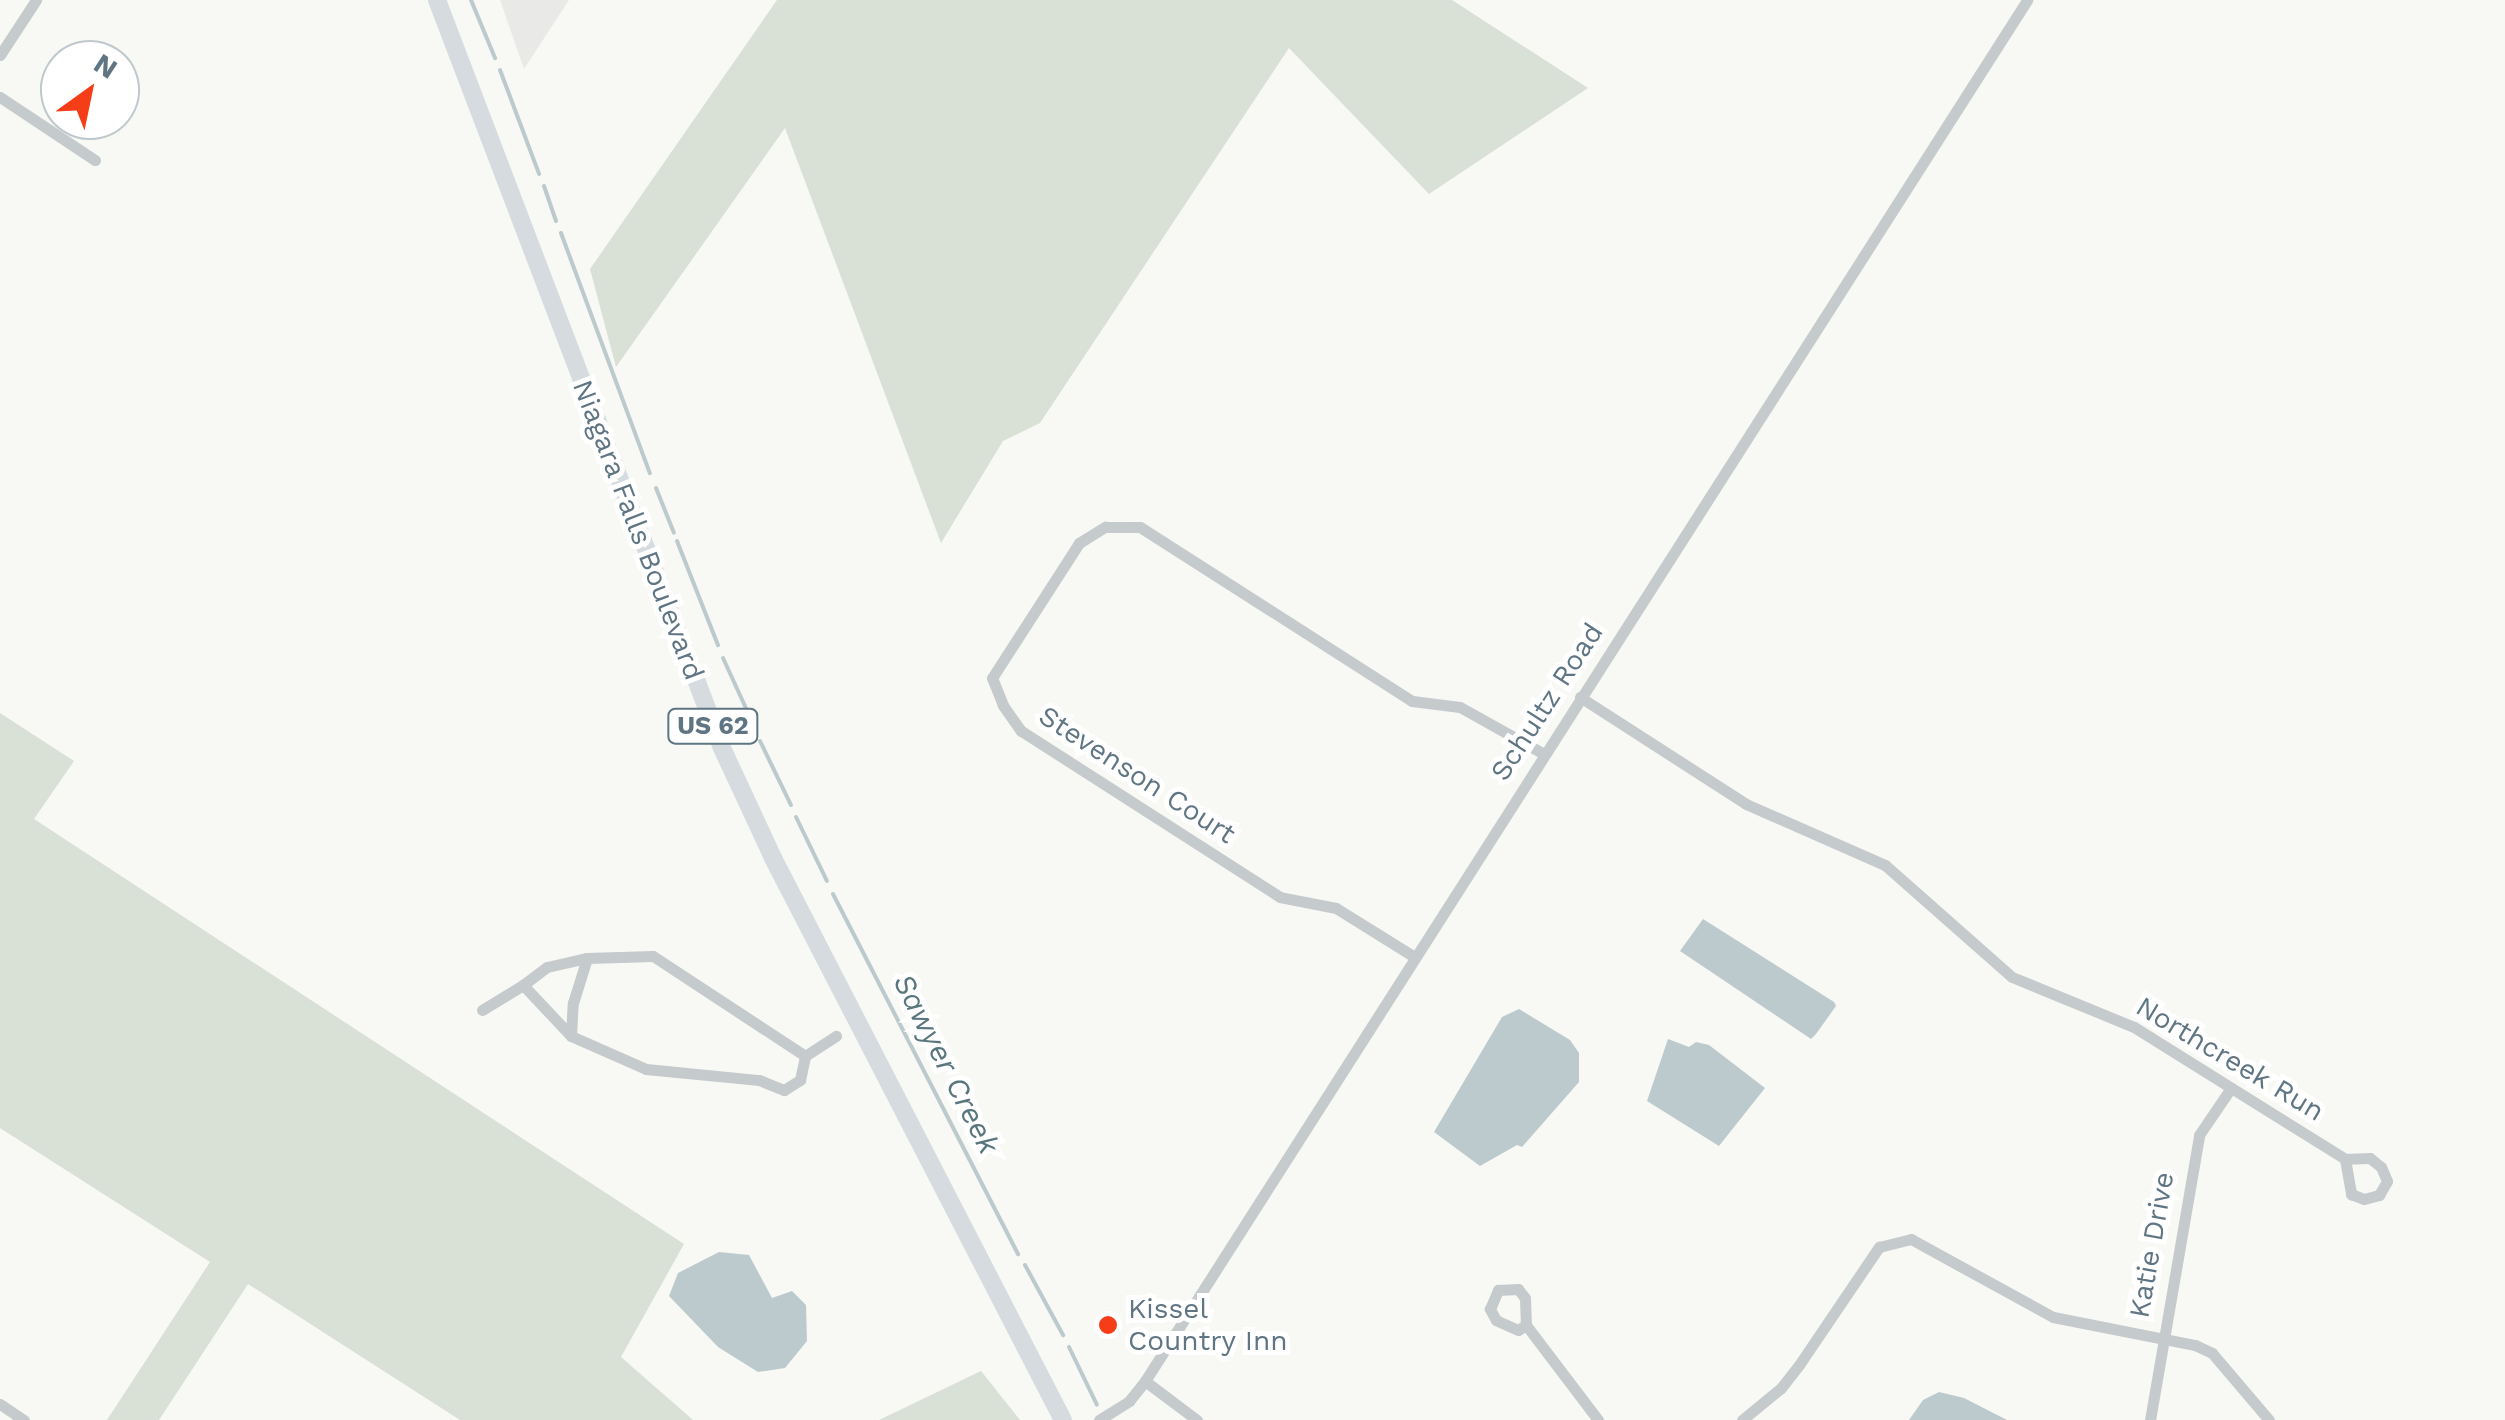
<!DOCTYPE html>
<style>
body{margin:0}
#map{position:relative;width:2505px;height:1420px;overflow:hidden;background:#f8f8f4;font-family:"Work Sans",sans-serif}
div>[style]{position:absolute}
.built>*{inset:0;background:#e9e9e8}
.green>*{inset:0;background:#d9e0d5}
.water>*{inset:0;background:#bccace}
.stream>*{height:4px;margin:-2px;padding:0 2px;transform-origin:2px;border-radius:2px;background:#bccace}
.minor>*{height:11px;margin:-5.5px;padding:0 5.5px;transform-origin:5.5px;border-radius:5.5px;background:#c5cacd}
.primary>*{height:18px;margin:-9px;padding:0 9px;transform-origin:9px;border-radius:9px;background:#d5dbdf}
.dots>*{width:28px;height:28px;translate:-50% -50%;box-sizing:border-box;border:5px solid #fff;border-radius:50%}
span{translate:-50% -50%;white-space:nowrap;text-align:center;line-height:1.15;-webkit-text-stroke:10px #fff;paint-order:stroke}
.shield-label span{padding:2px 8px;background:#fff;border:2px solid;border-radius:8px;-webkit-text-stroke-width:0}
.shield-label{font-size:25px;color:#607583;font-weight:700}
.street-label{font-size:28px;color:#607583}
.poi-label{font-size:28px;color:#607583}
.left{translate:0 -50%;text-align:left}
.water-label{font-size:30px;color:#5a767d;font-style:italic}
.north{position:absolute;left:40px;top:40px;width:100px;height:100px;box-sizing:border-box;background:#fff;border:2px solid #bfc8cd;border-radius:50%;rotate:33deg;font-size:28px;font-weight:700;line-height:40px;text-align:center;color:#607583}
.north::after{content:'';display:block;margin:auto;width:35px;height:45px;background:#f53e17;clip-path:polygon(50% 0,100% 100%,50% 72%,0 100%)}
</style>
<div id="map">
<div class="built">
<i style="clip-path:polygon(500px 0,569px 0,524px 69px)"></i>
</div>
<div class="green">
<i style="clip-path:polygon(777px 0,1452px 0,1588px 88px,1429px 194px,1289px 48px,1040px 423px,1003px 441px,941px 543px,785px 128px,616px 367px,590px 269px)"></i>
<i style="clip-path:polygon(0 713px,74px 761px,34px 819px,684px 1244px,621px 1357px,693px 1420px,460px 1420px,248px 1284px,159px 1420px,107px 1420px,210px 1262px,0 1128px)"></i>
<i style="clip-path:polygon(981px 1371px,1020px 1420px,879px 1420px)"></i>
</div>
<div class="water">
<i style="clip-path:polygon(1703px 919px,1834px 1002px,1836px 1006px,1816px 1034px,1811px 1039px,1680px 951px)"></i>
<i style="clip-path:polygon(1519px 1009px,1570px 1040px,1579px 1053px,1579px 1082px,1522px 1147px,1517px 1145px,1480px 1166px,1434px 1132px,1502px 1017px)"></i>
<i style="clip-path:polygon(1668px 1039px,1689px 1047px,1696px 1042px,1709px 1045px,1765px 1088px,1719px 1146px,1647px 1101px)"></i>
<i style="clip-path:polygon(719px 1252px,749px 1255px,772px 1298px,792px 1291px,806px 1305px,807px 1341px,785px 1368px,758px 1372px,718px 1347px,669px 1296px,678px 1273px)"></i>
<i style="clip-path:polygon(1939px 1392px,1964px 1398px,2007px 1420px,1909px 1420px,1923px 1400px)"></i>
</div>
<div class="stream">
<i style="left:471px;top:0;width:63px;rotate:67.5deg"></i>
<i style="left:500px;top:70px;width:111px;rotate:69.4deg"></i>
<i style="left:544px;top:186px;width:37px;rotate:71deg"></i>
<i style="left:561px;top:233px;width:256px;rotate:69.7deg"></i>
<i style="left:656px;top:488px;width:48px;rotate:68.2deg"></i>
<i style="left:677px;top:541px;width:112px;rotate:68.5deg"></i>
<i style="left:723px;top:658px;width:77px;rotate:65.4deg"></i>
<i style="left:760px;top:741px;width:71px;rotate:64.2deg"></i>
<i style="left:796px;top:817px;width:71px;rotate:64.2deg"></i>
<i style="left:833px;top:894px;width:405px;rotate:62.8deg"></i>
<i style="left:1025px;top:1265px;width:80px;rotate:61.5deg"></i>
<i style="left:1069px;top:1347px;width:64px;rotate:64.2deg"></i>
</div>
<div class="minor">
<i style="left:0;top:55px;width:66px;rotate:-56.8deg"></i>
<i style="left:0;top:97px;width:114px;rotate:33.6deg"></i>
<i style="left:1580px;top:697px;width:197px;rotate:32.8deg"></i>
<i style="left:1746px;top:804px;width:152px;rotate:23.7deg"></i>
<i style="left:1885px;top:865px;width:169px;rotate:41.4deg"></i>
<i style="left:2012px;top:977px;width:132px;rotate:22.3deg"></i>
<i style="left:2134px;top:1027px;width:249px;rotate:32deg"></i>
<i style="left:2345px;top:1159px;width:36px;rotate:80deg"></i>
<i style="left:2351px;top:1194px;width:14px;rotate:21deg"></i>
<i style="left:2364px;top:1199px;width:16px;rotate:-15deg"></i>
<i style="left:2379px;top:1195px;width:16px;rotate:-60deg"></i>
<i style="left:2387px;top:1181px;width:15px;rotate:-113deg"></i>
<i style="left:2381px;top:1167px;width:14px;rotate:-141deg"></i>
<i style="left:2370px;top:1158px;width:25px;rotate:178deg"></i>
<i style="left:1413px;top:956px;width:91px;rotate:-148.1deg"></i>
<i style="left:1336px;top:908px;width:57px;rotate:-168.9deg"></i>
<i style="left:1280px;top:897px;width:308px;rotate:-147.3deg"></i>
<i style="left:1021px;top:731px;width:32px;rotate:-125deg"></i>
<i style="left:1003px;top:705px;width:29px;rotate:-112deg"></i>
<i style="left:992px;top:678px;width:161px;rotate:-57.2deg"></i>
<i style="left:1079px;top:543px;width:31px;rotate:-32deg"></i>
<i style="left:1105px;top:527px;width:35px"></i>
<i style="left:1140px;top:527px;width:323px;rotate:32.6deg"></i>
<i style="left:1412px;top:701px;width:48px;rotate:7.1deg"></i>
<i style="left:1460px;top:707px;width:96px;rotate:29.2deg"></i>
<i style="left:523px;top:985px;width:30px;rotate:-37deg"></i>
<i style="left:547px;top:967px;width:41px;rotate:-12.7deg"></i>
<i style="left:587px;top:958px;width:66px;rotate:-1.7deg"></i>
<i style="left:653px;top:956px;width:182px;rotate:33.3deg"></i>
<i style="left:482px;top:1010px;width:48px;rotate:-31.4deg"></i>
<i style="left:523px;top:985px;width:70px;rotate:46.7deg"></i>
<i style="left:571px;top:1036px;width:82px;rotate:23.7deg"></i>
<i style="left:646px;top:1069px;width:114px;rotate:5.6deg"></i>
<i style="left:759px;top:1080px;width:27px;rotate:22deg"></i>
<i style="left:784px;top:1090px;width:19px;rotate:-32deg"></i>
<i style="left:800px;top:1080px;width:25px;rotate:-78deg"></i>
<i style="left:805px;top:1056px;width:37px;rotate:-33deg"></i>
<i style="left:571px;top:1036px;width:33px;rotate:-87deg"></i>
<i style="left:573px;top:1003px;width:47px;rotate:-72.7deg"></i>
<i style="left:1526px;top:1325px;width:9px;rotate:148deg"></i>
<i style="left:1518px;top:1330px;width:24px;rotate:-156deg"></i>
<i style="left:1496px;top:1320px;width:13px;rotate:-119deg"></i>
<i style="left:1490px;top:1309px;width:21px;rotate:-67deg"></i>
<i style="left:1498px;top:1290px;width:20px;rotate:-3deg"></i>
<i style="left:1518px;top:1289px;width:11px;rotate:52deg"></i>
<i style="left:1525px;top:1298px;width:27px;rotate:88deg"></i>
<i style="left:1526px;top:1325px;width:119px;rotate:52.8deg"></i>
<i style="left:1145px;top:1381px;width:65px;rotate:36.9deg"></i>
<i style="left:0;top:1404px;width:29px;rotate:34deg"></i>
<i style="left:1099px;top:1420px;width:36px;rotate:-32deg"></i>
<i style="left:1129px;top:1401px;width:26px;rotate:-51deg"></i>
<i style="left:1145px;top:1381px;width:1639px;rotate:-57.43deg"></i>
<i style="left:1742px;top:1420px;width:50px;rotate:-39.4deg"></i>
<i style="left:1781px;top:1388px;width:29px;rotate:-52deg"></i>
<i style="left:1799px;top:1365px;width:143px;rotate:-55.9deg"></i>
<i style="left:1879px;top:1247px;width:33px;rotate:-14deg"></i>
<i style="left:1911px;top:1239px;width:162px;rotate:28.8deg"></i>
<i style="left:2053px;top:1317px;width:145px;rotate:11.2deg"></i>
<i style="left:2195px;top:1345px;width:19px;rotate:25deg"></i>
<i style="left:2212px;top:1353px;width:88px;rotate:49.6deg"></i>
<i style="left:2150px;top:1420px;width:289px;rotate:-80.2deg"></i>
<i style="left:2199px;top:1135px;width:57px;rotate:-55.8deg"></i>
</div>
<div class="primary">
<i style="left:437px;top:0;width:800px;rotate:69.14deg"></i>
<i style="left:722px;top:748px;width:121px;rotate:65.1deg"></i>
<i style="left:773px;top:858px;width:632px;rotate:62.71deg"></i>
</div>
<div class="dots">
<i style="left:1108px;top:1325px;background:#f53e17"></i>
</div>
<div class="shield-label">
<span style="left:713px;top:726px">US 62</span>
</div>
<div class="street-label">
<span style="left:638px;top:530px;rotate:69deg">Niagara Falls Boulevard</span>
<span style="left:1547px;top:702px;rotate:-57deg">Schultz Road</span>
<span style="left:1137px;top:775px;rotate:33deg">Stevenson Court</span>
<span style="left:2230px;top:1059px;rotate:31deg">Northcreek Run</span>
<span style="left:2152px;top:1245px;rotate:-80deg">Katie Drive</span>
</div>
<div class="poi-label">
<span class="left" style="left:1128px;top:1325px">Kissel<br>Country Inn</span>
</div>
<div class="water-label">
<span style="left:946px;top:1064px;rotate:63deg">Sawyer Creek</span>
</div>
<div class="north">N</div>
</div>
